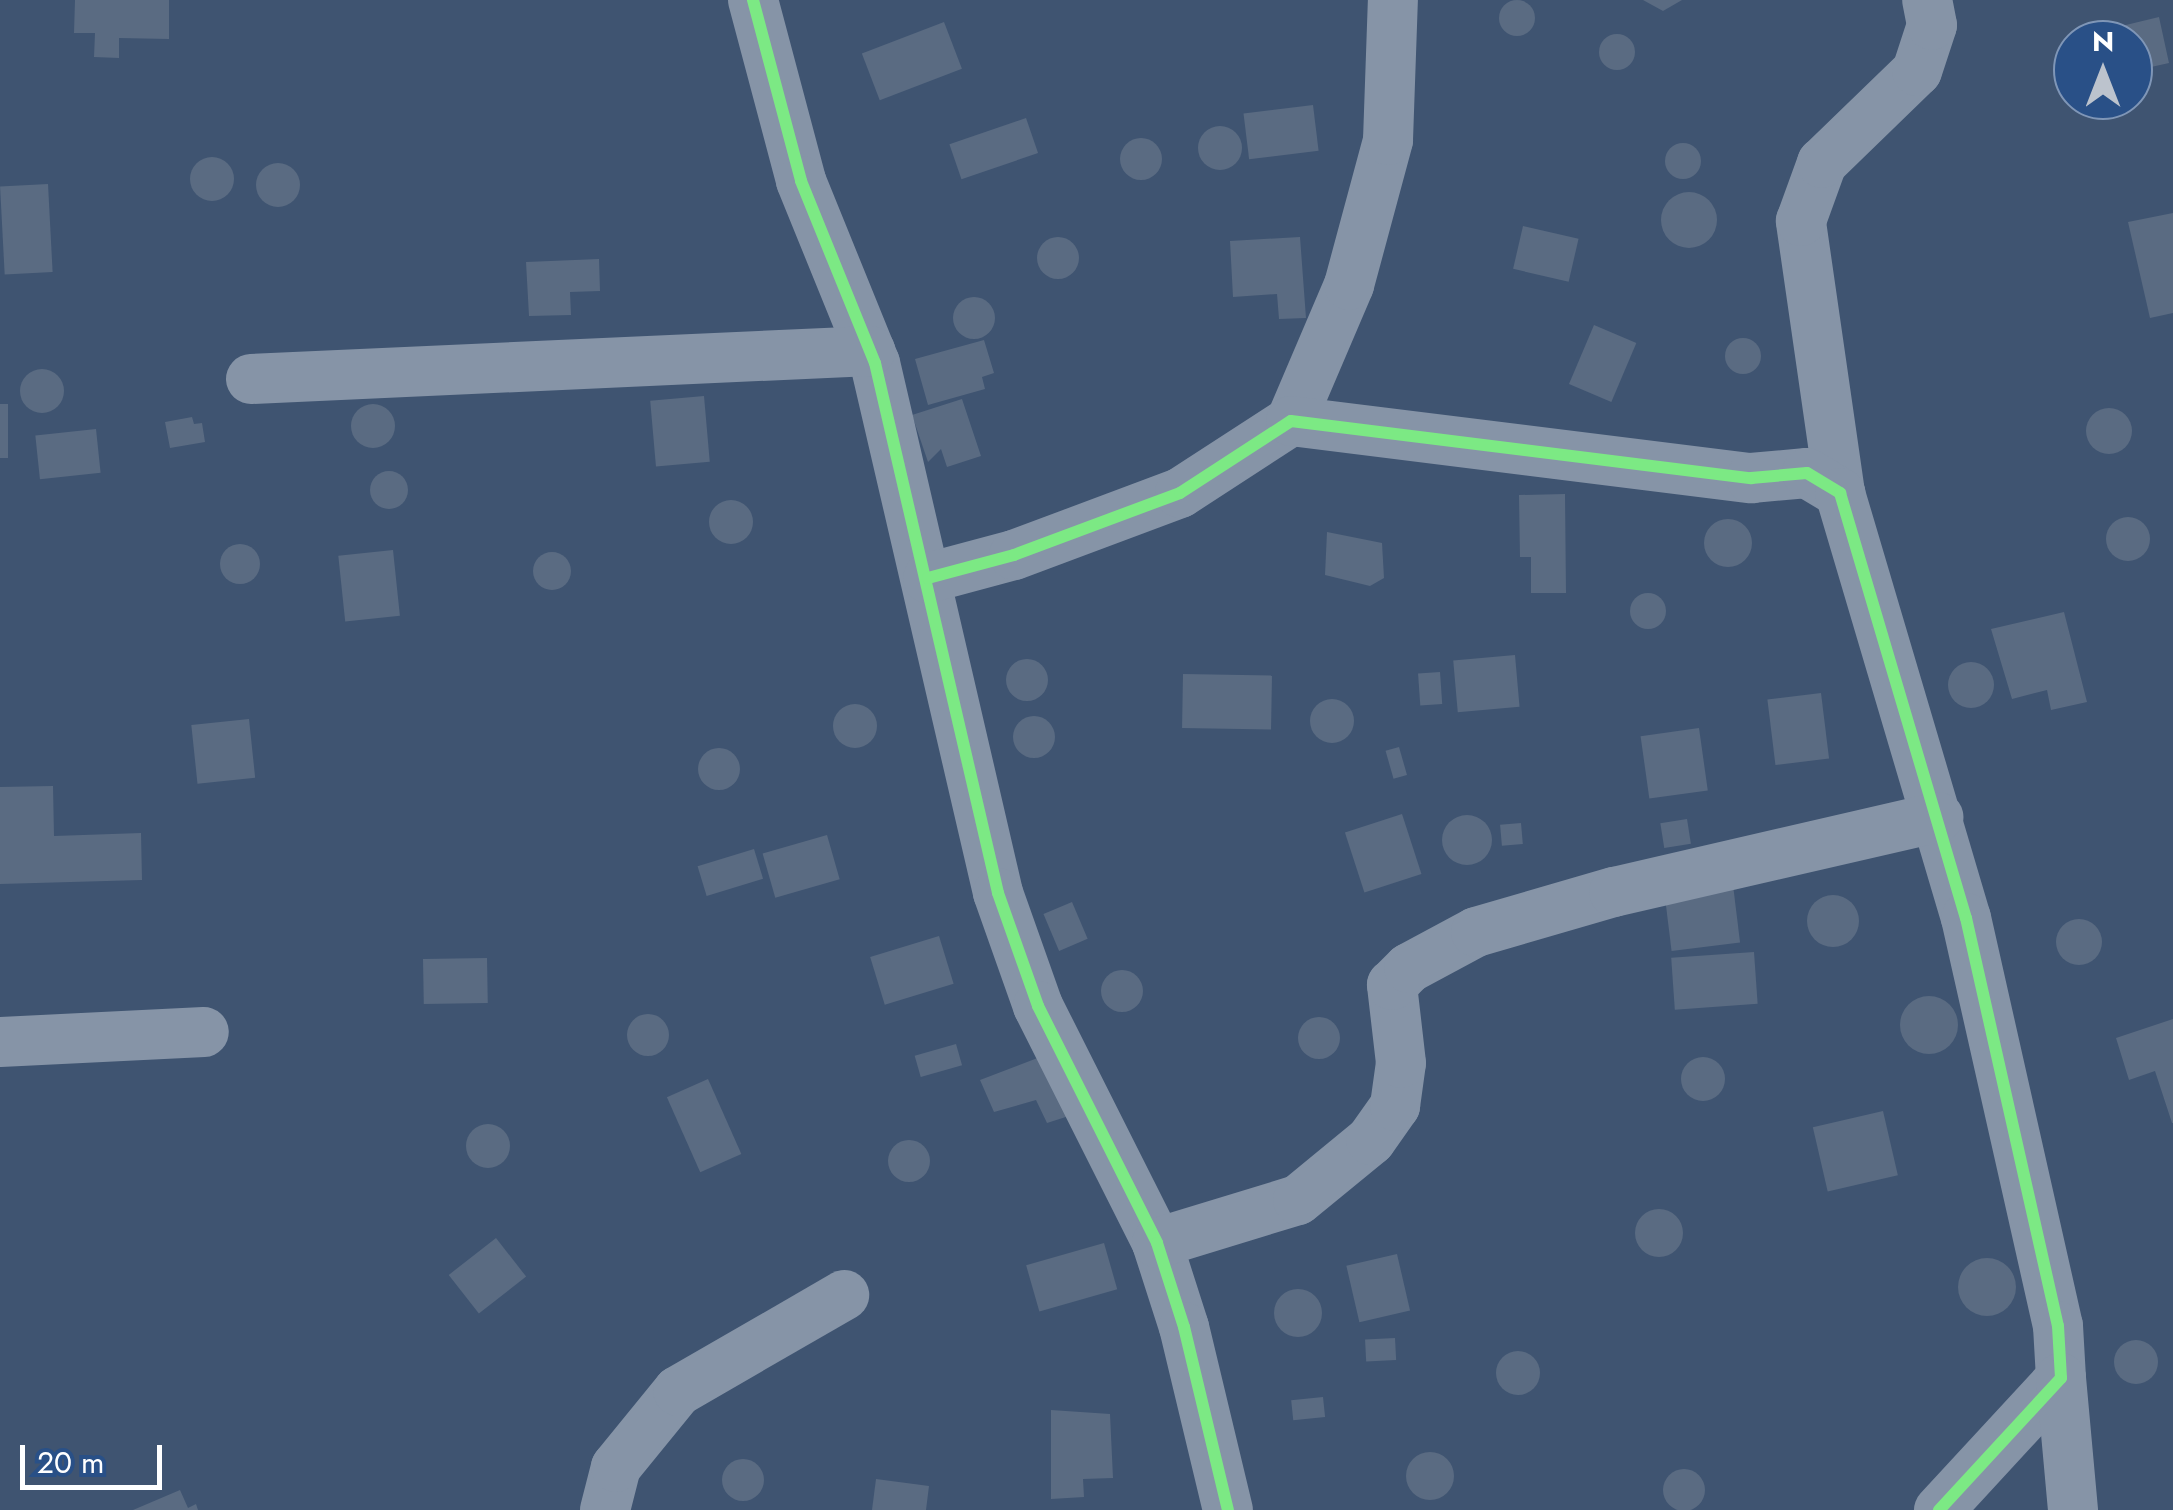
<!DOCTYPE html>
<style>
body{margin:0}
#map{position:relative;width:2173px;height:1510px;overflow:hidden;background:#3f5471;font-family:Jost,sans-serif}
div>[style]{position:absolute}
.building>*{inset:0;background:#5a6b82;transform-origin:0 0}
.round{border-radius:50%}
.street>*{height:50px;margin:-25px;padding:0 25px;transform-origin:25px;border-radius:25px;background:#8694a7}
.cycleway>*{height:12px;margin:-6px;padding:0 6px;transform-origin:6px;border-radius:6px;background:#7ce984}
span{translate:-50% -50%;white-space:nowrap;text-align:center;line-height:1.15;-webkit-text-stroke:8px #295087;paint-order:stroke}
.north{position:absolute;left:2053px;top:20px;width:100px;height:100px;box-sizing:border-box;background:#295087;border:2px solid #7f96b7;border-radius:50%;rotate:0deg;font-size:28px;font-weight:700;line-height:40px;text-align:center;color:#fff}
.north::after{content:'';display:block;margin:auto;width:35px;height:45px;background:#bcc3cd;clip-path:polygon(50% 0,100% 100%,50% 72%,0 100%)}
.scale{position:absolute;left:20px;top:1445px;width:142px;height:45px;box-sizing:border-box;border:5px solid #fff;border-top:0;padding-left:12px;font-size:30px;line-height:35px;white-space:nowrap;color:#fff;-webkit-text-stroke:8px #295087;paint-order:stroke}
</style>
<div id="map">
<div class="building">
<i class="round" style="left:1499px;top:0;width:36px;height:36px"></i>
<i style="clip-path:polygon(75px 0,169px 0,169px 39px,119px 38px,119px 58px,94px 57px,95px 33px,74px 33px)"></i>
<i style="clip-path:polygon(1643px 0,1682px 0,1663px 11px)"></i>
<i style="clip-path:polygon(2159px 17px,2169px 63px,2133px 71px,2133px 40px,2103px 40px,2101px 31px)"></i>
<i style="left:944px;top:22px;width:50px;height:88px;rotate:69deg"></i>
<i class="round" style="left:1599px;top:34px;width:36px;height:36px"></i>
<i style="left:1313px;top:105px;width:46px;height:70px;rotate:83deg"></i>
<i style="left:1026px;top:118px;width:37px;height:81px;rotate:71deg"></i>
<i class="round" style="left:1198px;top:126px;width:44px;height:44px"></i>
<i class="round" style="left:1120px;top:138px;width:42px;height:42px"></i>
<i class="round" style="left:1665px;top:143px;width:36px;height:36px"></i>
<i class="round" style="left:190px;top:157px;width:44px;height:44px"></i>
<i class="round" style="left:256px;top:163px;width:44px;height:44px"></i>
<i style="left:48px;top:184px;width:88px;height:48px;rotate:87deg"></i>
<i class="round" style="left:1661px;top:192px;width:56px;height:56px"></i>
<i style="clip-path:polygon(2173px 213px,2173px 313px,2150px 318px,2128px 222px)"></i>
<i style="left:1523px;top:226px;width:57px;height:44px;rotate:13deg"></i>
<i class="round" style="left:1037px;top:237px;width:42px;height:42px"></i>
<i style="clip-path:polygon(1300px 237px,1306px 318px,1279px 319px,1277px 294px,1233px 297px,1230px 241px)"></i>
<i style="clip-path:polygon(599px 259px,600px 291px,570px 292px,571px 315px,529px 316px,526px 262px)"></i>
<i class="round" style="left:953px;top:297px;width:42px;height:42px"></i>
<i style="left:1594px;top:325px;width:46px;height:64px;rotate:23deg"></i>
<i class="round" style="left:1725px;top:338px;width:36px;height:36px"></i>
<i style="clip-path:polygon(984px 340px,994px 373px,982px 377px,985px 389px,928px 405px,915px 359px)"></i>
<i class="round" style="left:20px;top:369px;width:44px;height:44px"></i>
<i style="left:704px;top:396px;width:66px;height:54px;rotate:85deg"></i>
<i style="clip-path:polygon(962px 399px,981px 456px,947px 467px,941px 449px,928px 462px,912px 415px)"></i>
<i style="left:0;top:404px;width:8px;height:54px"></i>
<i class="round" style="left:351px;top:404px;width:44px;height:44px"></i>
<i class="round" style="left:2086px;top:408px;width:46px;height:46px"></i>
<i style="clip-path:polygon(192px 417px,194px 424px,202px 423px,205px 442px,170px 448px,165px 422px)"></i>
<i style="left:96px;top:429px;width:44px;height:61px;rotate:84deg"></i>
<i class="round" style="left:370px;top:471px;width:38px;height:38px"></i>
<i style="clip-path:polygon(1565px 494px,1566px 593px,1531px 593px,1531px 557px,1520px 557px,1519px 495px)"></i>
<i class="round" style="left:709px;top:500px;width:44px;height:44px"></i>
<i class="round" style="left:2106px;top:517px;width:44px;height:44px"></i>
<i class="round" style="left:1704px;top:519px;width:48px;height:48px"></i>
<i style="clip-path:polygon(1327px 532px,1382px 543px,1384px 578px,1370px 586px,1325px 575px)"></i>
<i class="round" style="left:220px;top:544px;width:40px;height:40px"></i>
<i style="left:393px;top:550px;width:66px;height:55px;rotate:84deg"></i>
<i class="round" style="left:533px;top:552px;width:38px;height:38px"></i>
<i class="round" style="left:1630px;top:593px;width:36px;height:36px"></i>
<i style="clip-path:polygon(2064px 612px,2087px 702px,2051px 710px,2047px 690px,2012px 699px,1991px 629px)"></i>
<i style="left:1515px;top:655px;width:52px;height:62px;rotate:85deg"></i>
<i class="round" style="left:1006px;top:659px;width:42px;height:42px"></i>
<i class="round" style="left:1948px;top:662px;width:46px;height:46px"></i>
<i style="left:1440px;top:672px;width:32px;height:22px;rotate:86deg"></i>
<i style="left:1183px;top:674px;width:89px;height:54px;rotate:1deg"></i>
<i style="left:1821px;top:693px;width:66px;height:54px;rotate:83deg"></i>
<i class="round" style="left:1310px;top:699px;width:44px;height:44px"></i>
<i class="round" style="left:833px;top:704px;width:44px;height:44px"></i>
<i class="round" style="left:1013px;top:716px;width:42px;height:42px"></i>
<i style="left:249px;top:719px;width:59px;height:58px;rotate:84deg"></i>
<i style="left:1699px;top:728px;width:63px;height:59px;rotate:82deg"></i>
<i style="left:1399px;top:747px;width:29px;height:14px;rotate:74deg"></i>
<i class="round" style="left:698px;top:748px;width:42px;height:42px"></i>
<i style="clip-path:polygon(53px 786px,54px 836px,141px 833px,142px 880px,0 884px,0 787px)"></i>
<i style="left:1402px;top:814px;width:63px;height:60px;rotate:72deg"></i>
<i class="round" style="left:1442px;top:815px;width:50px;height:50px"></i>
<i style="left:1687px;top:819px;width:25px;height:27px;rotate:81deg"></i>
<i style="left:1521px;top:823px;width:21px;height:21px;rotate:85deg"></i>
<i style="left:827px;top:835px;width:46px;height:67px;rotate:74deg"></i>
<i style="left:754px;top:849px;width:31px;height:59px;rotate:73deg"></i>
<i style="left:1733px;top:885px;width:58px;height:69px;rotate:83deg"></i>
<i class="round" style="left:1807px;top:895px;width:52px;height:52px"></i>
<i style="left:1072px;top:902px;width:40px;height:31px;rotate:67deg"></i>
<i class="round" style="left:2056px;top:919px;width:46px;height:46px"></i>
<i style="left:939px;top:936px;width:50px;height:72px;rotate:73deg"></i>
<i style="left:1754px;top:952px;width:52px;height:83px;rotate:86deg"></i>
<i style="left:487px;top:958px;width:45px;height:64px;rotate:89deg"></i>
<i class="round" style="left:1101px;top:970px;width:42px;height:42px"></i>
<i class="round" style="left:1900px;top:996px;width:58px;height:58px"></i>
<i class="round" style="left:627px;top:1014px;width:42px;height:42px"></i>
<i class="round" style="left:1298px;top:1017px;width:42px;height:42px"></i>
<i style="clip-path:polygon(2173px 1019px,2173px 1123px,2172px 1123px,2155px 1071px,2129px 1080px,2116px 1038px)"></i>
<i style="left:956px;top:1044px;width:22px;height:43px;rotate:74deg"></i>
<i style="clip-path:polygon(1048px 1054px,1072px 1115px,1047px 1123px,1036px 1100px,994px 1112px,980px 1080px)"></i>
<i class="round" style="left:1681px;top:1057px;width:44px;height:44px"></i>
<i style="left:708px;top:1079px;width:82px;height:45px;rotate:66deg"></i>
<i style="left:1883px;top:1111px;width:66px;height:72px;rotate:77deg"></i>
<i class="round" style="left:466px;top:1124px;width:44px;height:44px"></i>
<i class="round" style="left:888px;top:1140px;width:42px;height:42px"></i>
<i class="round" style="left:1635px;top:1209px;width:48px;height:48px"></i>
<i style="left:496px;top:1238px;width:49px;height:60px;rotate:52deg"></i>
<i style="left:1104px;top:1243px;width:48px;height:81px;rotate:74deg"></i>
<i style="left:1397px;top:1254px;width:58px;height:52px;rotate:77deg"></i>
<i class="round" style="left:1958px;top:1258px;width:58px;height:58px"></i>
<i class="round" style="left:1274px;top:1289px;width:48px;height:48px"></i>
<i style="left:1395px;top:1338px;width:22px;height:30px;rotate:87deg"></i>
<i class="round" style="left:2114px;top:1340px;width:44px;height:44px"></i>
<i class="round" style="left:1496px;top:1351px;width:44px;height:44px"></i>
<i style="left:1323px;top:1397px;width:20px;height:32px;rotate:84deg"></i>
<i style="clip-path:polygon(1051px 1410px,1110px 1414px,1113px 1478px,1083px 1479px,1084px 1497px,1051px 1499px)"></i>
<i class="round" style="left:1406px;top:1452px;width:48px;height:48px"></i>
<i class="round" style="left:722px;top:1459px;width:42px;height:42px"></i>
<i class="round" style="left:1663px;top:1469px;width:42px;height:42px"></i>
<i style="clip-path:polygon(876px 1479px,929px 1486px,926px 1510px,872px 1510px)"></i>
<i style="clip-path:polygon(180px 1490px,188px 1508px,196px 1504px,198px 1510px,133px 1510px)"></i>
</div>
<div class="street">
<i style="left:753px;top:0;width:187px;rotate:75.1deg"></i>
<i style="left:801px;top:181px;width:196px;rotate:67.9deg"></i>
<i style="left:875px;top:363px;width:544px;rotate:76.93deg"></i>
<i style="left:998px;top:893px;width:120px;rotate:70.5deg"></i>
<i style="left:1038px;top:1006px;width:265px;rotate:63.3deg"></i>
<i style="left:1157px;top:1243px;width:88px;rotate:72.2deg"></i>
<i style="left:1184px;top:1327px;width:188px;rotate:76.5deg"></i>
<i style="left:251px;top:379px;width:620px;rotate:-2.59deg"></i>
<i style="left:1291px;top:421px;width:148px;rotate:-66.9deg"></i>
<i style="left:1349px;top:285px;width:150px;rotate:-74.9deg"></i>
<i style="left:1388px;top:140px;width:140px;rotate:-88deg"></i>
<i style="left:1840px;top:493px;width:275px;rotate:-98.2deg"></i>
<i style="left:1801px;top:221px;width:62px;rotate:-70.1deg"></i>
<i style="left:1822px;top:163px;width:132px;rotate:-44.1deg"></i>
<i style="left:1917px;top:71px;width:48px;rotate:-71.9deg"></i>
<i style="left:1932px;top:25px;width:25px;rotate:-101deg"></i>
<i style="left:928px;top:578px;width:89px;rotate:-15deg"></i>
<i style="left:1014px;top:555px;width:177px;rotate:-20.5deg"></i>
<i style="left:1180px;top:493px;width:132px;rotate:-33deg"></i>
<i style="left:1291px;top:421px;width:464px;rotate:7.1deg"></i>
<i style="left:1751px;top:478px;width:56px;rotate:-5.1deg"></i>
<i style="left:1807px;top:473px;width:39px;rotate:31deg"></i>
<i style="left:1840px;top:493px;width:443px;rotate:73.5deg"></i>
<i style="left:1966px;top:918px;width:418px;rotate:77.3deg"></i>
<i style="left:2058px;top:1326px;width:52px;rotate:86.7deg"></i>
<i style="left:2061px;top:1378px;width:180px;rotate:132.7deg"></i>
<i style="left:0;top:1042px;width:204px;rotate:-2.8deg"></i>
<i style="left:1157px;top:1243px;width:147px;rotate:-17deg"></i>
<i style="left:1298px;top:1200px;width:94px;rotate:-39.4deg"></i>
<i style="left:1371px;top:1140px;width:42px;rotate:-54.8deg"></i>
<i style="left:1395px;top:1106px;width:43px;rotate:-82.1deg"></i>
<i style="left:1401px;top:1063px;width:79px;rotate:-96.6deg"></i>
<i style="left:1392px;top:985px;width:24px;rotate:-45deg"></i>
<i style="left:1409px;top:968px;width:76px;rotate:-28.2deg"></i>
<i style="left:1476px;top:932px;width:144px;rotate:-16.2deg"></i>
<i style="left:1614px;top:892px;width:333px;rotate:-13deg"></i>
<i style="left:2061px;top:1378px;width:133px;rotate:84.8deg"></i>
<i style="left:605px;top:1510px;width:44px;rotate:-75.7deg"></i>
<i style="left:616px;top:1467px;width:98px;rotate:-50.8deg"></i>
<i style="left:678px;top:1391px;width:192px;rotate:-30deg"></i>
</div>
<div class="cycleway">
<i style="left:753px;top:0;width:187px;rotate:75.1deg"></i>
<i style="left:801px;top:181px;width:196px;rotate:67.9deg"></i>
<i style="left:875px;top:363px;width:544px;rotate:76.93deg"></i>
<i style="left:998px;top:893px;width:120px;rotate:70.5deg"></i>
<i style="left:1038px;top:1006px;width:265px;rotate:63.3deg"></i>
<i style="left:1157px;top:1243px;width:88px;rotate:72.2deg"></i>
<i style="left:1184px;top:1327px;width:188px;rotate:76.5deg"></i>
<i style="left:928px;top:578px;width:89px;rotate:-15deg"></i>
<i style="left:1014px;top:555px;width:177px;rotate:-20.5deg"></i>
<i style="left:1180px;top:493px;width:132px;rotate:-33deg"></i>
<i style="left:1291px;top:421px;width:464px;rotate:7.1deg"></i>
<i style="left:1751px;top:478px;width:56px;rotate:-5.1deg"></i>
<i style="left:1807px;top:473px;width:39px;rotate:31deg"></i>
<i style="left:1840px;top:493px;width:443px;rotate:73.5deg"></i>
<i style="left:1966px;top:918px;width:418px;rotate:77.3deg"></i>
<i style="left:2058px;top:1326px;width:52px;rotate:86.7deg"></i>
<i style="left:2061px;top:1378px;width:180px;rotate:132.7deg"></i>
</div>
<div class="north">N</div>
<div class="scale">20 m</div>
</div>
